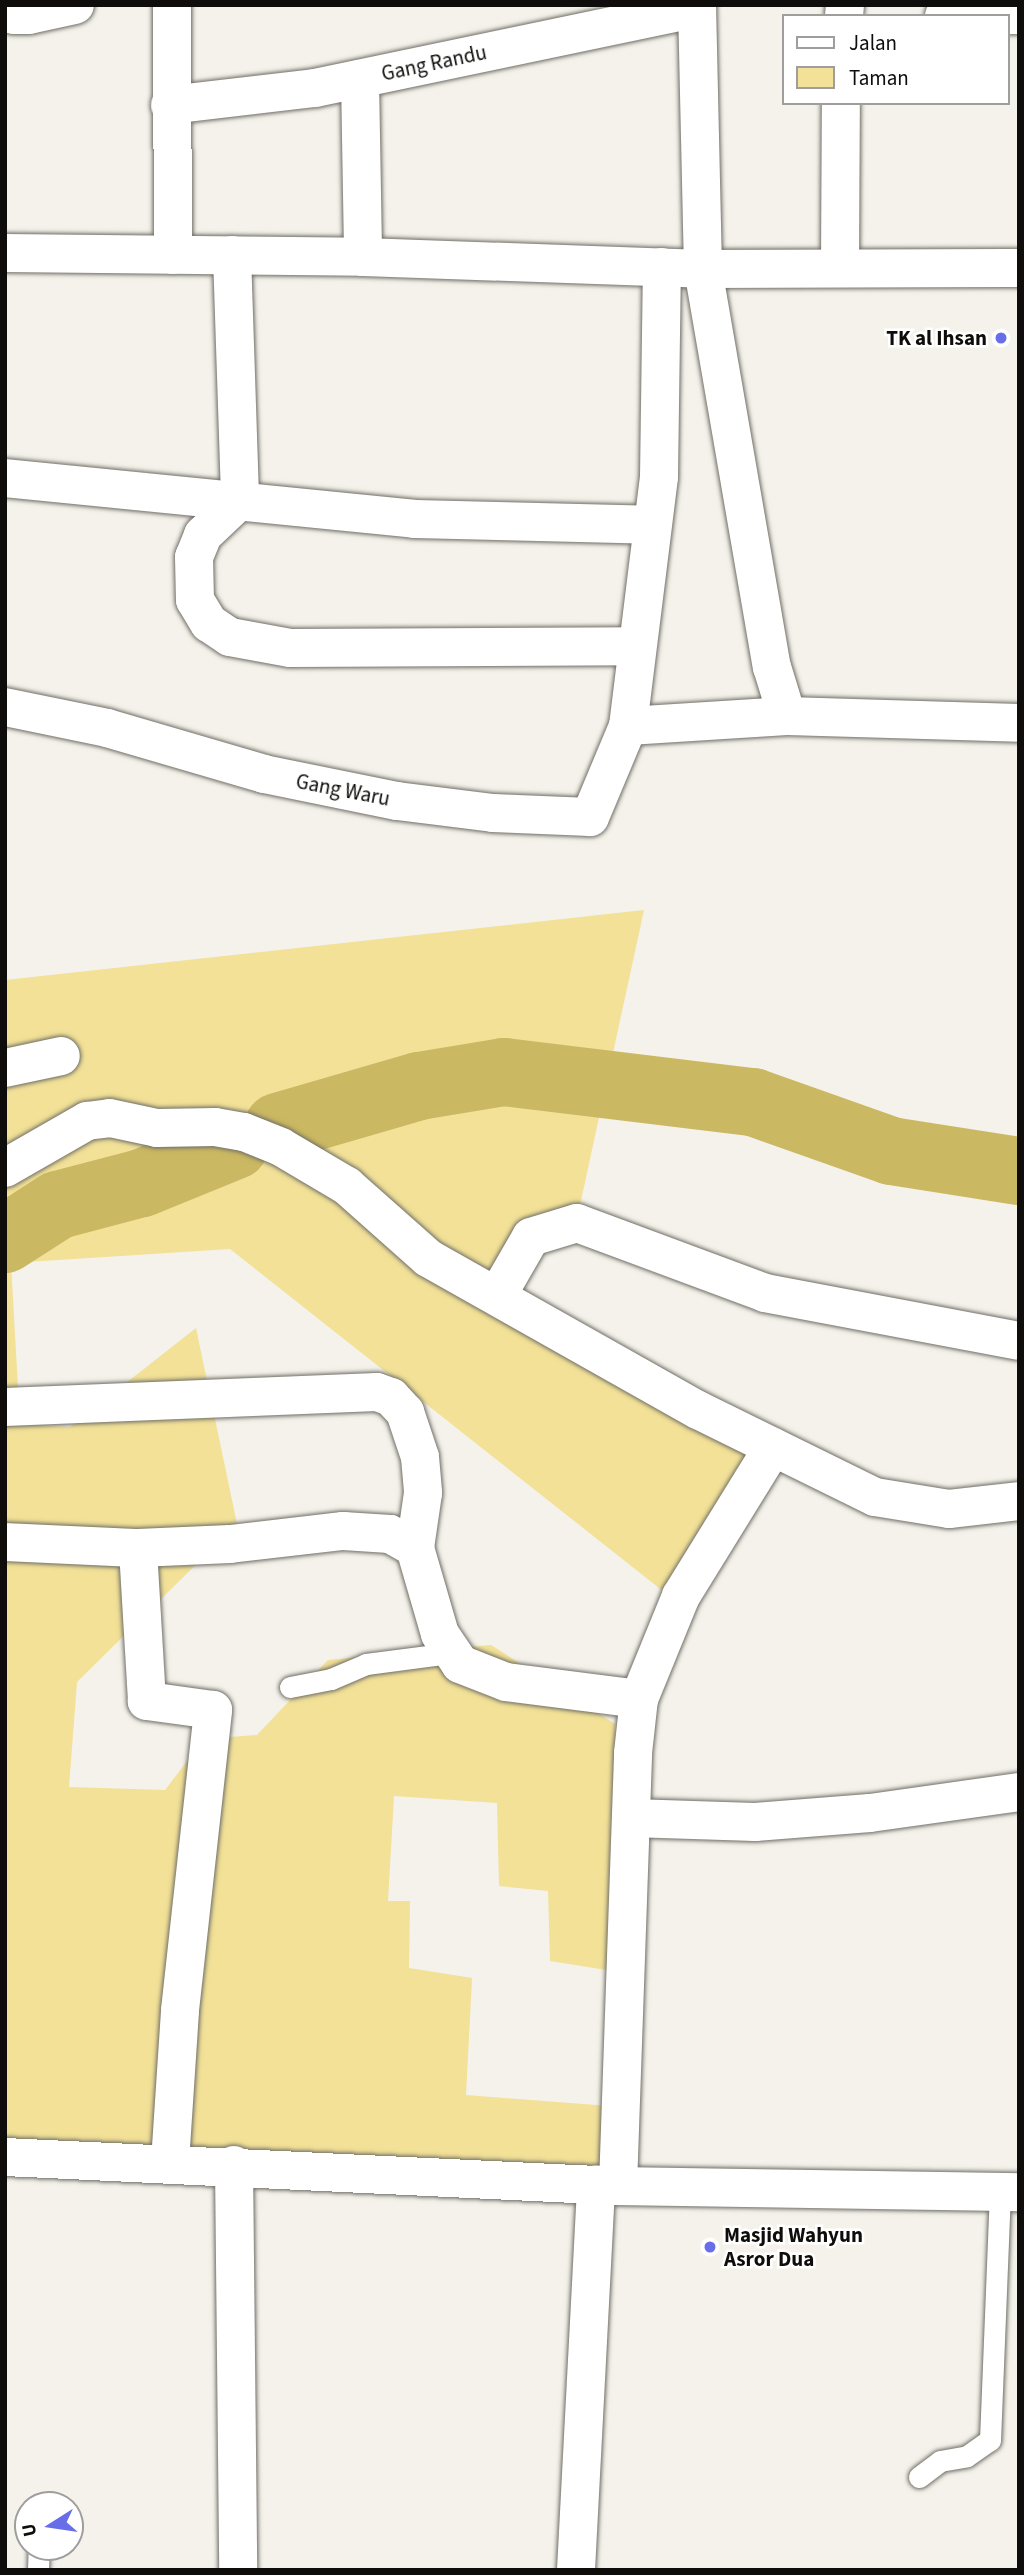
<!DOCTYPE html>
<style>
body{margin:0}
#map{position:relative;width:1024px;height:2575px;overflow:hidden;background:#f4f2ea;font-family:"Source Sans 3",sans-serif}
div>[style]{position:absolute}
.green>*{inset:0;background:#f2e197}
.river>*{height:68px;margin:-34px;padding:0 34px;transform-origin:34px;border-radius:34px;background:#cbb862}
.roads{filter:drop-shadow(0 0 2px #706e67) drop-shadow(0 0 2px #706e67)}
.service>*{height:21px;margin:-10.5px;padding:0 10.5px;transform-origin:10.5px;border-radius:10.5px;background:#fff}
.minor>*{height:38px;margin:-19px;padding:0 19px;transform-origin:19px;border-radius:19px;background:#fff}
.dots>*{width:19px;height:19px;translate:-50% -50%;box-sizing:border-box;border:4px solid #fff;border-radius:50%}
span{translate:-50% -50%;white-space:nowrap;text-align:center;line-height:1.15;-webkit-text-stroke:5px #fff;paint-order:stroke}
.street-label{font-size:21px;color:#0e0d0b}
.poi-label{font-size:21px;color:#0e0d0b;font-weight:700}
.right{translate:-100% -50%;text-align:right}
.left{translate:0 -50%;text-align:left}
.frame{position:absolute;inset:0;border:7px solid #0e0d0b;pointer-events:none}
.legend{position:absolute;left:782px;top:14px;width:228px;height:91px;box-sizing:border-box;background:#fff;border:2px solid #9f9e9d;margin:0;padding:9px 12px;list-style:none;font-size:21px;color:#0e0d0b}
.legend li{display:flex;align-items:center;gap:14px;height:35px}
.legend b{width:35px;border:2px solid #9f9e9d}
.north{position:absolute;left:14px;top:2491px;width:70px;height:70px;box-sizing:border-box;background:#fff;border:2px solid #9f9e9d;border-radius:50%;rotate:258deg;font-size:19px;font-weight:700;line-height:28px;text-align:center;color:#0e0d0b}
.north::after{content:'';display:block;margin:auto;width:24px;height:32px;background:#686ee8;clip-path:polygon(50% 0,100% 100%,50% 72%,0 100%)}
</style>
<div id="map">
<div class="green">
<i style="clip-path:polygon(644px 910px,577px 1219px,488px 1302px,764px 1455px,673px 1599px,230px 1249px,11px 1263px,20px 1424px,70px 1427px,196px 1328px,237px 1524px,77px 1682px,69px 1787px,165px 1790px,204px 1739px,257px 1735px,328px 1660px,491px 1645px,615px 1724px,619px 1972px,550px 1961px,548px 1891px,499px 1886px,497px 1803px,394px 1796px,388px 1901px,410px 1901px,409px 1968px,472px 1978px,466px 2095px,609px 2106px,604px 2180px,5px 2159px,5px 980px)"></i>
</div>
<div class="river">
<i style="left:278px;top:1127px;width:147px;rotate:-16.2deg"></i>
<i style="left:419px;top:1086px;width:86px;rotate:-9.4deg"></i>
<i style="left:504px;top:1072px;width:251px;rotate:6.9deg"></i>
<i style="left:753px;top:1102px;width:146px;rotate:19.5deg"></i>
<i style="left:891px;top:1151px;width:130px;rotate:8.9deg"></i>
<i style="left:5px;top:1239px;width:63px;rotate:-32.7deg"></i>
<i style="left:58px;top:1205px;width:87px;rotate:-14.7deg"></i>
<i style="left:142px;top:1183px;width:100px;rotate:-22.2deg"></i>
</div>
<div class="roads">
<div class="service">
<i style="left:290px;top:1687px;width:42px;rotate:-11deg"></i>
<i style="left:331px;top:1679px;width:38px;rotate:-23deg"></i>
<i style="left:366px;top:1664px;width:84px;rotate:-7.5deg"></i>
<i style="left:919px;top:2477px;width:26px;rotate:-37deg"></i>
<i style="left:940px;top:2461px;width:27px;rotate:-10deg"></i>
<i style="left:967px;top:2456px;width:28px;rotate:-35deg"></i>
<i style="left:990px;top:2440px;width:248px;rotate:-87.7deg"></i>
<i style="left:38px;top:2570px;width:23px;rotate:-88deg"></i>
</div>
<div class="minor">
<i style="left:172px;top:5px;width:250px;rotate:89.8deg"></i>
<i style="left:697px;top:5px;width:264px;rotate:88.7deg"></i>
<i style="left:703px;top:269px;width:404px;rotate:80.2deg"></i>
<i style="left:772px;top:667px;width:51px;rotate:73deg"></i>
<i style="left:5px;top:10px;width:10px;rotate:29deg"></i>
<i style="left:14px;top:15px;width:15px"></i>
<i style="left:29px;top:15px;width:47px;rotate:-12.3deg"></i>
<i style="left:844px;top:16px;width:11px;rotate:-85deg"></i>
<i style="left:944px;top:16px;width:75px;rotate:-0.8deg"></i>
<i style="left:360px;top:79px;width:178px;rotate:89deg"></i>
<i style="left:170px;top:105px;width:146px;rotate:-6.7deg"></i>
<i style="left:315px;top:88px;width:390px;rotate:-11.8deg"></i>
<i style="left:5px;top:253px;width:358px;rotate:0.6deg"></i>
<i style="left:363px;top:257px;width:340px;rotate:2deg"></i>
<i style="left:703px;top:269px;width:316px;rotate:-0.2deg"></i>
<i style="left:232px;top:255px;width:245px;rotate:88.1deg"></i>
<i style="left:240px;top:500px;width:51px;rotate:136.6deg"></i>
<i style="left:203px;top:535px;width:24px;rotate:112deg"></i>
<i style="left:194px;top:557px;width:43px;rotate:88.7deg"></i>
<i style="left:195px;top:600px;width:27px;rotate:59deg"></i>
<i style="left:209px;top:623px;width:25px;rotate:34deg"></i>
<i style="left:230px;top:637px;width:61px;rotate:10.4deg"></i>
<i style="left:290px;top:648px;width:347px;rotate:-0.3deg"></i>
<i style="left:840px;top:267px;width:164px;rotate:-89.7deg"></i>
<i style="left:5px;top:478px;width:411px;rotate:5.7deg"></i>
<i style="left:414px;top:519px;width:238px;rotate:1.4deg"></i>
<i style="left:5px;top:707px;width:104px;rotate:11.6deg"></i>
<i style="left:107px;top:728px;width:164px;rotate:16.3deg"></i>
<i style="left:264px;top:774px;width:136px;rotate:11.5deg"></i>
<i style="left:397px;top:801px;width:97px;rotate:7.1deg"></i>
<i style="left:493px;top:813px;width:97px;rotate:2.4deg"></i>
<i style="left:590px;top:817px;width:99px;rotate:-67.3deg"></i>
<i style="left:628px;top:726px;width:251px;rotate:-82.9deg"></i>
<i style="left:659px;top:477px;width:210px;rotate:-89.2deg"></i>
<i style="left:628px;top:726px;width:159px;rotate:-3.6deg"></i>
<i style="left:787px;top:716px;width:232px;rotate:1.7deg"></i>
<i style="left:5px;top:1068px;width:57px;rotate:-12.1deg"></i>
<i style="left:5px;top:1168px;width:95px;rotate:-29.8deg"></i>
<i style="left:87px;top:1121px;width:23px;rotate:-7deg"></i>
<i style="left:110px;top:1118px;width:48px;rotate:12deg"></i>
<i style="left:157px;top:1128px;width:58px;rotate:-1deg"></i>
<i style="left:215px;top:1127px;width:29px;rotate:10deg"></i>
<i style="left:244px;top:1132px;width:40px;rotate:22deg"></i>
<i style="left:281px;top:1147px;width:77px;rotate:30.6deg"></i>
<i style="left:347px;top:1186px;width:108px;rotate:41.6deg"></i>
<i style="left:428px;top:1258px;width:310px;rotate:29.4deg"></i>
<i style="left:698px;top:1410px;width:197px;rotate:26.2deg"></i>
<i style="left:875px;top:1497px;width:75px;rotate:9.2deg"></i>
<i style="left:949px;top:1509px;width:70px;rotate:-6.5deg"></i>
<i style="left:497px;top:1296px;width:68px;rotate:-60deg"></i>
<i style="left:531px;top:1237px;width:48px;rotate:-16.9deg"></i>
<i style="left:577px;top:1223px;width:201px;rotate:20.4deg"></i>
<i style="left:765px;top:1293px;width:258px;rotate:10.7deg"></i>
<i style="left:5px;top:1407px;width:372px;rotate:-2.3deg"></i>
<i style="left:377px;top:1392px;width:15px;rotate:20deg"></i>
<i style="left:391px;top:1397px;width:21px;rotate:47deg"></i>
<i style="left:405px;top:1412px;width:47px;rotate:71.6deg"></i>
<i style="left:420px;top:1457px;width:36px;rotate:85deg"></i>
<i style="left:423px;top:1493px;width:56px;rotate:98.3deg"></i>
<i style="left:5px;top:1542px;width:133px;rotate:2.6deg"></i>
<i style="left:631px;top:1818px;width:124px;rotate:1.8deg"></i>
<i style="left:755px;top:1822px;width:115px;rotate:-4.5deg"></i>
<i style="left:870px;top:1813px;width:150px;rotate:-8deg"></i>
<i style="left:5px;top:2157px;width:614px;rotate:2.71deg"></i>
<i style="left:618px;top:2186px;width:401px;rotate:0.9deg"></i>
<i style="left:170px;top:2162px;width:152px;rotate:-86.2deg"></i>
<i style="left:180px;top:2010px;width:302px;rotate:-83.7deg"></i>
<i style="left:213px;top:1710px;width:67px;rotate:-172.2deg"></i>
<i style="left:147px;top:1701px;width:153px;rotate:-93.4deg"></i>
<i style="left:138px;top:1548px;width:92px;rotate:-2.5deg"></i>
<i style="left:230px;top:1544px;width:114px;rotate:-6.6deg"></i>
<i style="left:343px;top:1531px;width:47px;rotate:3.7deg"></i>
<i style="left:390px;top:1534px;width:29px;rotate:29deg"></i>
<i style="left:415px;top:1548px;width:90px;rotate:73.8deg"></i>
<i style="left:440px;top:1634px;width:36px;rotate:56deg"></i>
<i style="left:460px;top:1664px;width:49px;rotate:21.4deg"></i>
<i style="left:506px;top:1682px;width:134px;rotate:7.3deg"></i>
<i style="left:234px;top:2165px;width:405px;rotate:89.4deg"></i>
<i style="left:618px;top:2186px;width:433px;rotate:-88deg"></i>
<i style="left:633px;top:1753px;width:54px;rotate:-83.7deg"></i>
<i style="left:639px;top:1699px;width:111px;rotate:-67.8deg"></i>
<i style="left:681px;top:1596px;width:175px;rotate:-58.3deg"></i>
<i style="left:576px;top:2570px;width:386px;rotate:-87deg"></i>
</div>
</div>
<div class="dots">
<i style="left:1001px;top:338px;background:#686ee8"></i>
<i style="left:710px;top:2247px;background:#686ee8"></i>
</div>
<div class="street-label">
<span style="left:434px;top:63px;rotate:-12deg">Gang Randu</span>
<span style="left:343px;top:790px;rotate:11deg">Gang Waru</span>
</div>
<div class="poi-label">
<span class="right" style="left:987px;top:338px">TK al Ihsan</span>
<span class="left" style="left:724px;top:2247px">Masjid Wahyun<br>Asror Dua</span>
</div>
<div class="frame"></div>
<ul class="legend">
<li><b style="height:9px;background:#fff"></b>Jalan</li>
<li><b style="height:19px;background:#f2e197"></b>Taman</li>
</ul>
<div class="north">U</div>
</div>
